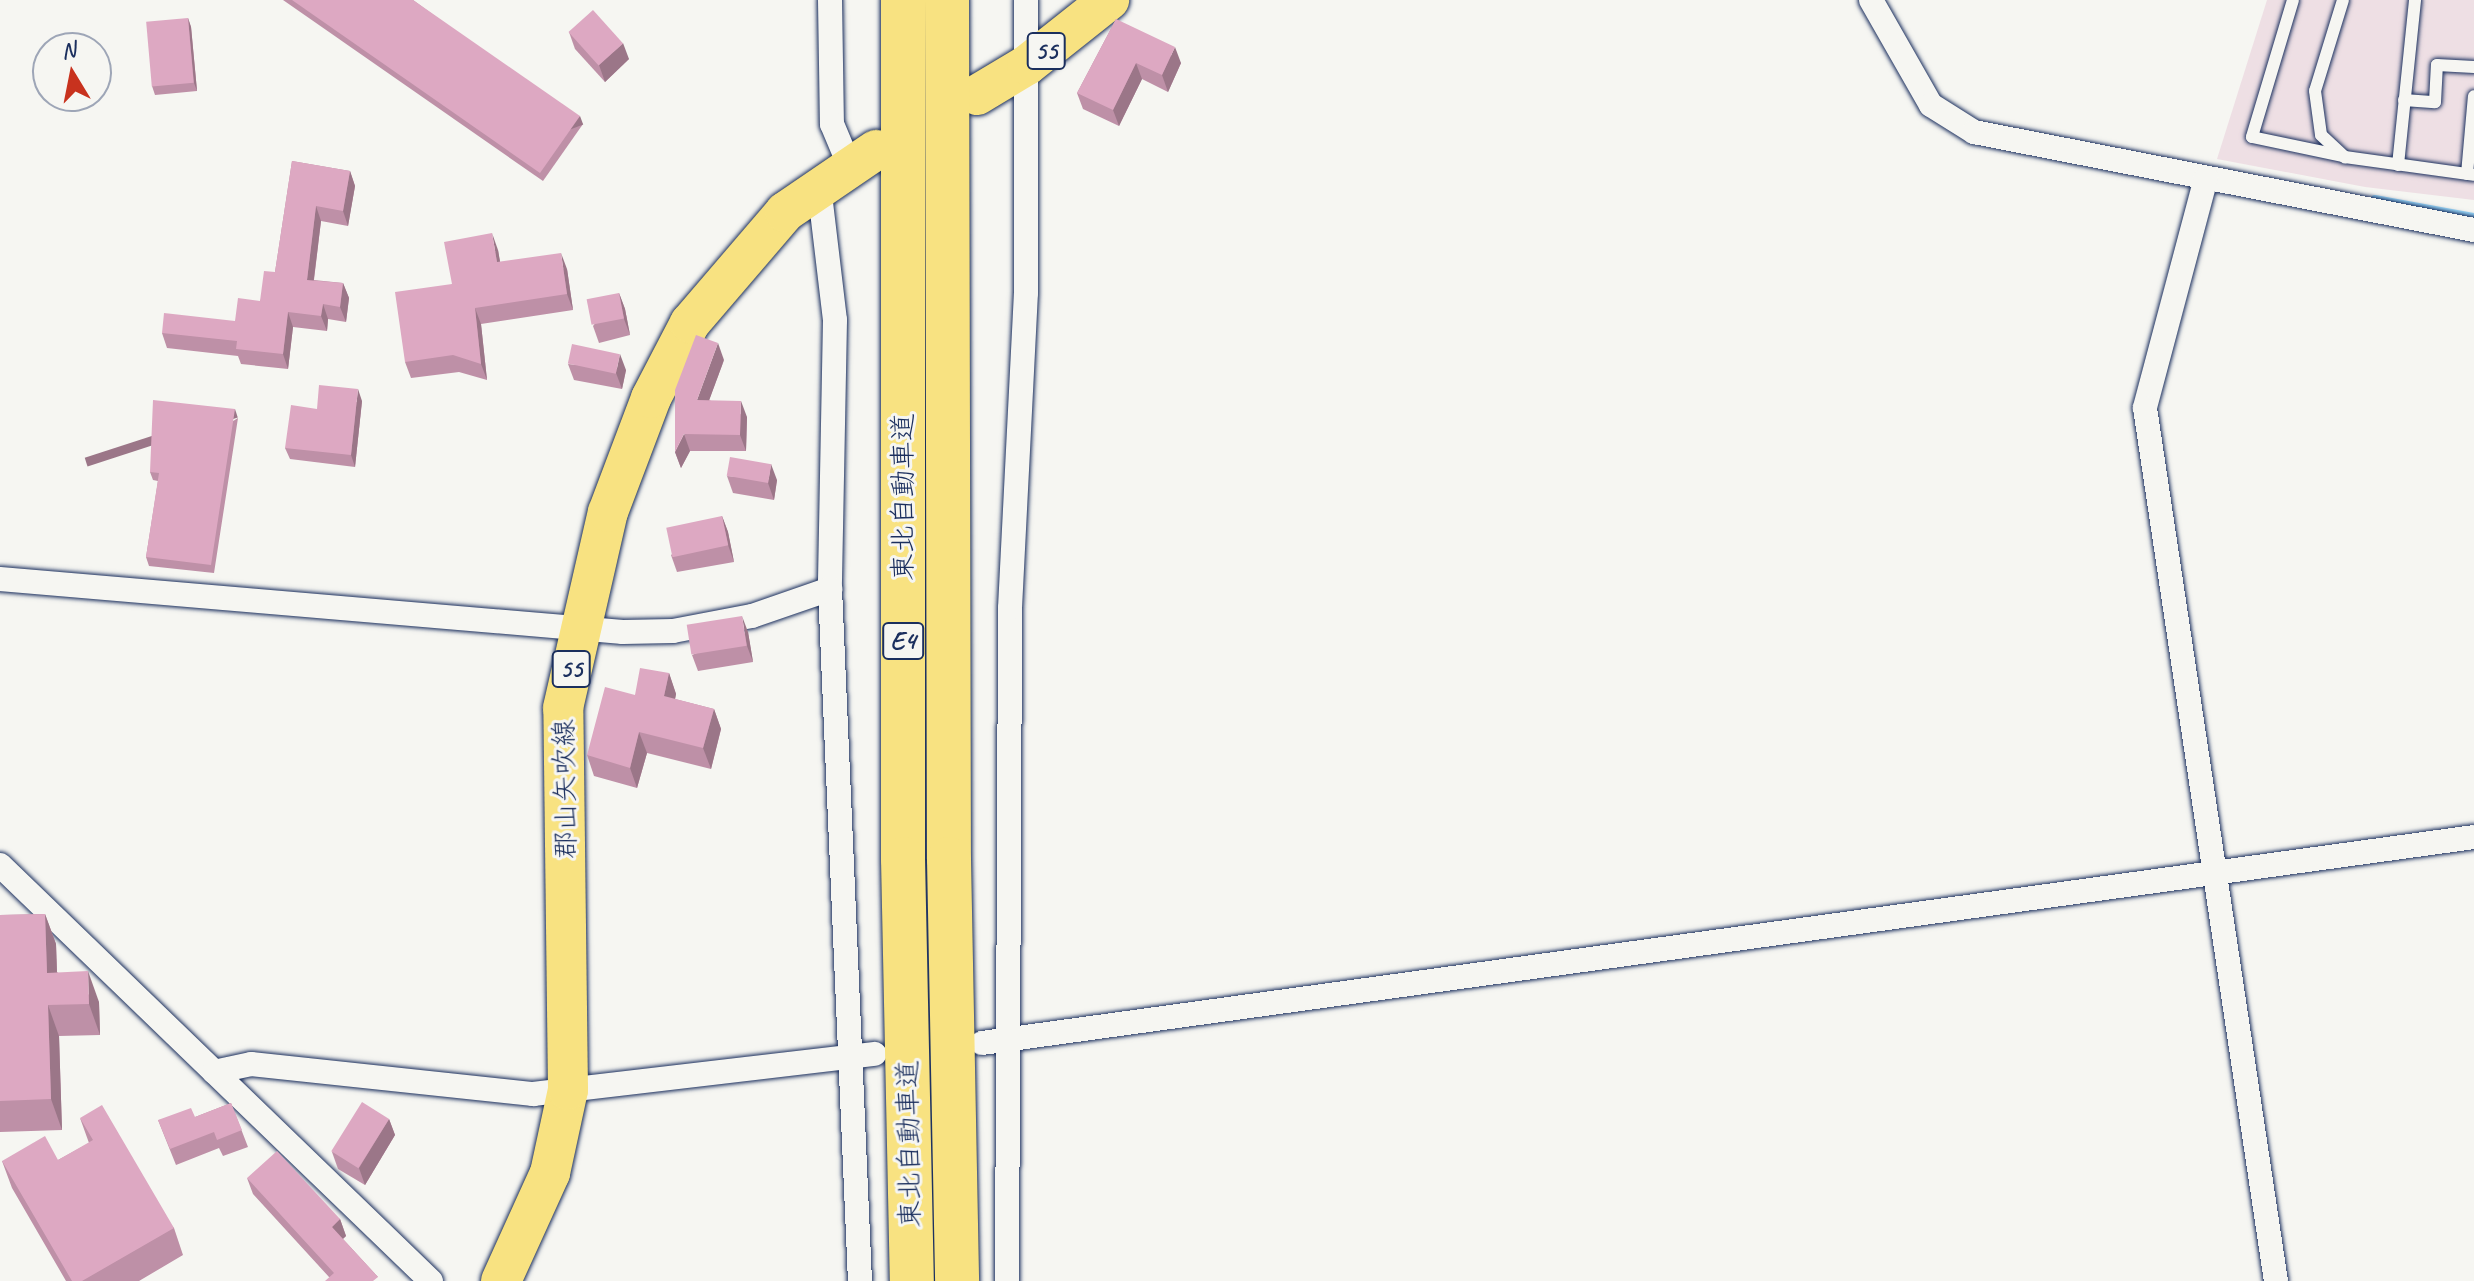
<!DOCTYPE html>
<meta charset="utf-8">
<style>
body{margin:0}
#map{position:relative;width:2474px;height:1281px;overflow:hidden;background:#f6f6f2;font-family:Caveat,"Klee One",sans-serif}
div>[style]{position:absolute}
.built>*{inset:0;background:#eedfe4}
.stream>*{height:8px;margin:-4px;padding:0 4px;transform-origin:4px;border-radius:4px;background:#9ad9fb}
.roads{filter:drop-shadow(0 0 2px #1b2f5e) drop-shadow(0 0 2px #1b2f5e)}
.lane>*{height:12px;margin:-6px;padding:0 6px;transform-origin:6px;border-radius:6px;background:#f6f6f2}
.street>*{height:24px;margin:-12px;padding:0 12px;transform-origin:12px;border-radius:12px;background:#f6f6f2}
.primary>*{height:40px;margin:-20px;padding:0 20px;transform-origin:20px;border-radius:20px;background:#f8e281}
.highway>*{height:44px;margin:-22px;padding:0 22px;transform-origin:22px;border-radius:22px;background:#f8e281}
.wall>*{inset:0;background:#be90a7}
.shaded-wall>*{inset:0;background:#9b7688;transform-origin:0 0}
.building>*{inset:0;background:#dda8c2;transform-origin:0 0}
span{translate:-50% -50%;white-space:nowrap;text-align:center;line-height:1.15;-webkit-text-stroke:6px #f6f6f2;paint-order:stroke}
.shield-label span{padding:2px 6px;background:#f6f6f2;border:2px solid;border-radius:6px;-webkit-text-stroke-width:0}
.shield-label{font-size:26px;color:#1b2f5e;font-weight:700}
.street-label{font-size:28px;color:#1b2f5e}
.north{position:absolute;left:32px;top:32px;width:80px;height:80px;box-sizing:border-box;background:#f6f6f2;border:2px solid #9ea6b7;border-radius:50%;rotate:350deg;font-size:22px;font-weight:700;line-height:32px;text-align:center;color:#1b2f5e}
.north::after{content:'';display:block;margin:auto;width:28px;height:36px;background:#c8321e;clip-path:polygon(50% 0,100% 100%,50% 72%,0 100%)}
</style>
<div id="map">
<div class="built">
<i style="clip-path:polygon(2267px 0,2474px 0,2474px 200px,2365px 187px,2217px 159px)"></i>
</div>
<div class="stream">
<i style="left:2375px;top:199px;width:101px;rotate:10.3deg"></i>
</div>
<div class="roads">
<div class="lane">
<i style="left:2293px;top:0;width:143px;rotate:106.7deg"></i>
<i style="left:2252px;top:137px;width:92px;rotate:11.9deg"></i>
<i style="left:2343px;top:0;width:95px;rotate:107.1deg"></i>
<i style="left:2315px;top:91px;width:44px;rotate:82.2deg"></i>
<i style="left:2321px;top:135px;width:33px;rotate:43deg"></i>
<i style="left:2345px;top:157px;width:130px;rotate:7.9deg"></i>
<i style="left:2404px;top:100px;width:31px;rotate:4deg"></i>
<i style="left:2435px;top:102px;width:37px;rotate:-87deg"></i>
<i style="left:2437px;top:65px;width:37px;rotate:3deg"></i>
<i style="left:2398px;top:165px;width:166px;rotate:-84.1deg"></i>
<i style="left:2467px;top:174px;width:78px;rotate:-84.9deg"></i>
</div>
<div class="street">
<i style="left:830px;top:0;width:124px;rotate:89.1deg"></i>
<i style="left:832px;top:124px;width:47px;rotate:67.3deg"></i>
<i style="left:1871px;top:0;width:121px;rotate:60.3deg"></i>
<i style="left:1931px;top:105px;width:51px;rotate:32.1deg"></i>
<i style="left:1974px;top:132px;width:510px;rotate:11.09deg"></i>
<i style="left:2206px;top:178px;width:238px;rotate:104.9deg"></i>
<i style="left:2145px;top:408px;width:883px;rotate:81.47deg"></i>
<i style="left:819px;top:186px;width:135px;rotate:83.2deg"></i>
<i style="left:835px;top:320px;width:269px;rotate:91.1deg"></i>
<i style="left:830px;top:589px;width:693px;rotate:87.52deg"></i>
<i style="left:0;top:579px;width:625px;rotate:4.86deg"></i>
<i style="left:623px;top:632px;width:50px;rotate:-1.1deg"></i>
<i style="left:673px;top:631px;width:80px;rotate:-10.8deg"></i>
<i style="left:752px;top:616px;width:83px;rotate:-19.1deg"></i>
<i style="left:0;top:865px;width:599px;rotate:43.99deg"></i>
<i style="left:982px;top:1043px;width:1506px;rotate:-7.86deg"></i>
<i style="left:214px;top:1072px;width:38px;rotate:-12deg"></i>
<i style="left:251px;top:1064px;width:284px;rotate:6.1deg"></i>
<i style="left:533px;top:1094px;width:344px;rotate:-6.7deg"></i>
<i style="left:1007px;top:1281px;width:673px;rotate:-89.74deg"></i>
<i style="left:1010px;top:608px;width:315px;rotate:-87.1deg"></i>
<i style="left:1026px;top:293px;width:293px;rotate:-90deg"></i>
</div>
<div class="primary">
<i style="left:977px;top:95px;width:58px;rotate:-31deg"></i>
<i style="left:1027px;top:65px;width:105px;rotate:-38.4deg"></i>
<i style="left:501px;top:1281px;width:119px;rotate:-65.6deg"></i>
<i style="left:550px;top:1173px;width:85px;rotate:-77.8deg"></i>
<i style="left:568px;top:1090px;width:382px;rotate:-90.7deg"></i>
<i style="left:563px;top:708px;width:201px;rotate:-77.1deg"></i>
<i style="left:608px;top:512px;width:122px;rotate:-69.3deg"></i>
<i style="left:651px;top:398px;width:85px;rotate:-62.5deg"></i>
<i style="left:690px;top:323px;width:146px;rotate:-49.4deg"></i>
<i style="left:785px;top:212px;width:110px;rotate:-34.3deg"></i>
</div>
<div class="highway">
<i style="left:903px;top:0;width:859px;rotate:90deg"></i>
<i style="left:903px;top:859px;width:422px;rotate:88.8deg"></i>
<i style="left:947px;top:0;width:859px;rotate:89.87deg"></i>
<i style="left:949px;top:859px;width:422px;rotate:88.9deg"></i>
</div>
</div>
<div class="wall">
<i style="clip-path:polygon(283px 0,413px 0,583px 124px,543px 181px)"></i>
<i style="clip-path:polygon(188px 18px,191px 27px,197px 91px,155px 95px,152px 86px)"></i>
<i style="clip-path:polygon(1116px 19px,1181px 63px,1168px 92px,1142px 79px,1119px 126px,1083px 109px,1077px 93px)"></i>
<i style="clip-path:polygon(569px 32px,629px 59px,605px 82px,575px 49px)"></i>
<i style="clip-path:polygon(292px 161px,350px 171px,355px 186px,348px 226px,321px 221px,314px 280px,343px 283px,349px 298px,346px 322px,328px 319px,327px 331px,293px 327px,288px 369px,241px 364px,238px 356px,167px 348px,162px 333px,235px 321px,260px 301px,275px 272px)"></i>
<i style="clip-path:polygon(498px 250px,500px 262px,567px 269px,573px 310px,481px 324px,487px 380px,459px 372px,411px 378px,405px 362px,452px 284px)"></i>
<i style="clip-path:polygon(619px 293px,625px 309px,630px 335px,599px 343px,593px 326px)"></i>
<i style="clip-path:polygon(724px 360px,709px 400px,747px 417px,746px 451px,690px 451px,681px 468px,675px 452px)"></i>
<i style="clip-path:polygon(568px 364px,626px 370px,622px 389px,574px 380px)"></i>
<i style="clip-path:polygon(362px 401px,355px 467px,290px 459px,285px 448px,317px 409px)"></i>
<i style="clip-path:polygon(238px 418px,214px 573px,149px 566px,146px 557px,158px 481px,153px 480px,150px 472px)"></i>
<i style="clip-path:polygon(727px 476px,777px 480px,774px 500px,733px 493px)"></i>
<i style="clip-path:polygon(722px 516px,728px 532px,734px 562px,677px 572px,671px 555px)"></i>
<i style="clip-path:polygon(748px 632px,753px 662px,698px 671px,692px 655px)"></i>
<i style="clip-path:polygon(669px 673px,676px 694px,675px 699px,714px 709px,721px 729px,711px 769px,647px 753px,637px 788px,594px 776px,587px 755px,635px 695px)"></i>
<i style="clip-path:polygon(45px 914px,56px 944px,57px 972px,99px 1002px,100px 1035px,59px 1036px,62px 1130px,0 1132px,0 915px)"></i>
<i style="clip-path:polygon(231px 1103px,248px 1147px,223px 1156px,219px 1148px,176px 1165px,158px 1120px,195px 1117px)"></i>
<i style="clip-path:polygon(80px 1118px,174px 1228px,183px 1255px,139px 1281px,66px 1281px,12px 1188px,2px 1161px,58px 1160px,89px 1143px)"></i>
<i style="clip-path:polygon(389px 1119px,395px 1135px,365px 1185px,338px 1169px,332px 1152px)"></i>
<i style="clip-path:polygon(247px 1178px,340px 1219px,346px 1236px,343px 1239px,378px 1277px,329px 1277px,253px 1194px)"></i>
</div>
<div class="shaded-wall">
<i style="clip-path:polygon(188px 18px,191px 27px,197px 91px,194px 83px)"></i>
<i style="clip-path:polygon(623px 43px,629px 59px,605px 82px,599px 65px)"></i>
<i style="clip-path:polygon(1175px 47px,1181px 63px,1168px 92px,1162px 75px)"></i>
<i style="clip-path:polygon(1136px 63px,1142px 79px,1119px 126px,1113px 110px)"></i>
<i style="left:580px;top:116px;width:9px;height:70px;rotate:69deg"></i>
<i style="clip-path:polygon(350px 171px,355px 186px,348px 226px,343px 211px)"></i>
<i style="clip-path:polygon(316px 206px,321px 221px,312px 294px,307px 280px)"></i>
<i style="clip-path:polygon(492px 233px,498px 250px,503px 279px,497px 262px)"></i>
<i style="clip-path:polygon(561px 253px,567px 269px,573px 310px,567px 294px)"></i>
<i style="clip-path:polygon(343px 283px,349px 298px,346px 322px,340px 307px)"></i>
<i style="clip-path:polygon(619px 293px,625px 309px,630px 335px,624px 319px)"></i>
<i style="clip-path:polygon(323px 304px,328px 319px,327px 331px,321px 316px)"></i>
<i style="clip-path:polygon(475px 308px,481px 324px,487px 380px,481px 364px)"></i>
<i style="clip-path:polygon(288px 312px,293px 327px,288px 369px,283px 354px)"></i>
<i style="clip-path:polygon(718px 343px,724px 360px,703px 417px,697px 400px)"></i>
<i style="clip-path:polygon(620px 354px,626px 370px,622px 389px,616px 373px)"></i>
<i style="clip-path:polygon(358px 389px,362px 401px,355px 467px,351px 455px)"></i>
<i style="clip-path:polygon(741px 401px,747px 417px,746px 451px,740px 435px)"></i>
<i style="left:235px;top:409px;width:9px;height:158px;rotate:72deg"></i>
<i style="clip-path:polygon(684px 434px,690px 451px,681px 468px,675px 452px)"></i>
<i style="clip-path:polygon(771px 464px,777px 480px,774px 500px,768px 483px)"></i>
<i style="clip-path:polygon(722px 516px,728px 532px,734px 562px,728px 545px)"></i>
<i style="clip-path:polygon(742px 616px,748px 632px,753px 662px,747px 646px)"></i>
<i style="clip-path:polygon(669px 673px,676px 694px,672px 716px,664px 696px)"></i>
<i style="clip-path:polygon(714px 709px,721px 729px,711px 769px,703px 748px)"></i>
<i style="clip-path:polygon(639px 732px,647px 753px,637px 788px,630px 768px)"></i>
<i style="clip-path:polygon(45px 914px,56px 944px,58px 1004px,47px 973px)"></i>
<i style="clip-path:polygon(88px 971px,99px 1002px,100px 1035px,89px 1004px)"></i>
<i style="clip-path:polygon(48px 1005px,59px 1036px,62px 1130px,51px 1099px)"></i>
<i style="clip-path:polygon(389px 1119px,395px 1135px,365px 1185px,359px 1168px)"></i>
<i style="clip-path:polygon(340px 1219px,346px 1236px,338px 1243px,332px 1227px)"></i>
</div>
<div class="building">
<i style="clip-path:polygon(292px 0,413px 0,580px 116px,540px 173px)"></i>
<i style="left:593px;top:10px;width:45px;height:33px;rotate:48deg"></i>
<i style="left:188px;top:18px;width:65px;height:42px;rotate:85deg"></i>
<i style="clip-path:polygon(1116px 19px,1175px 47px,1162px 75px,1136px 63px,1113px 110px,1077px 93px)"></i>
<i style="clip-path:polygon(292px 161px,350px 171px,343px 211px,316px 206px,307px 280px,343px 283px,340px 307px,323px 304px,321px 316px,288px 312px,283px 354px,236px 349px,237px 341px,162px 333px,164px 313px,235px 321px,238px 298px,260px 301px,264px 271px,275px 272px)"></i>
<i style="clip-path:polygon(492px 233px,497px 262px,561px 253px,567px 294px,475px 308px,481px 364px,453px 355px,405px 362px,395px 292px,452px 284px,444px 242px)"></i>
<i style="left:619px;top:293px;width:26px;height:33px;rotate:79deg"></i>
<i style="clip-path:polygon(696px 335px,718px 343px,697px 400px,741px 401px,740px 435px,684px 434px,675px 452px,675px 390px)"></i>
<i style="left:572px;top:344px;width:49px;height:20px;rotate:12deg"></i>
<i style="clip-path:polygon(319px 385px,358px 389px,351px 455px,285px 448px,291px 405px,317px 409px)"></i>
<i style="clip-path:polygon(153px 400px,235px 409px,211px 565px,146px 557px,159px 473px,150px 472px)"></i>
<i style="left:730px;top:457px;width:42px;height:19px;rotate:10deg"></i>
<i style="left:722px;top:516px;width:30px;height:57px;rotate:78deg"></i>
<i style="left:742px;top:616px;width:30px;height:56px;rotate:81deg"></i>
<i style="clip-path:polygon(640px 668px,669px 673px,664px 696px,714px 709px,703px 748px,639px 732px,630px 768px,587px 755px,605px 687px,635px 695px)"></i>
<i style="clip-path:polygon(45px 914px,47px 973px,88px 971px,89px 1004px,48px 1005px,51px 1099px,0 1101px,0 915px)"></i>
<i style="left:362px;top:1102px;width:32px;height:58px;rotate:32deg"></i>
<i style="clip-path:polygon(231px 1103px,242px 1130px,217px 1140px,214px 1132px,170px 1149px,158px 1120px,191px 1108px,195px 1117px)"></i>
<i style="clip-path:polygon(102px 1105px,174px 1228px,82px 1281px,72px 1281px,2px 1161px,45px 1136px,58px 1160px,93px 1140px,80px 1118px)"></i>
<i style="clip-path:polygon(277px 1151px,340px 1219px,332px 1227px,378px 1277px,373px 1281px,325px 1281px,334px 1273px,247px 1178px)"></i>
</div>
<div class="shield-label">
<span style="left:1046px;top:51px">55</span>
<span style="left:903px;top:641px">E4</span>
<span style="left:571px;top:669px">55</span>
</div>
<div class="street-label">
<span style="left:903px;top:497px;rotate:-90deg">東北自動車道</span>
<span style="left:565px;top:789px;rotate:-91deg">郡山矢吹線</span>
<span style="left:909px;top:1144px;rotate:-91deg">東北自動車道</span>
</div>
<div class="north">N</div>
</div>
